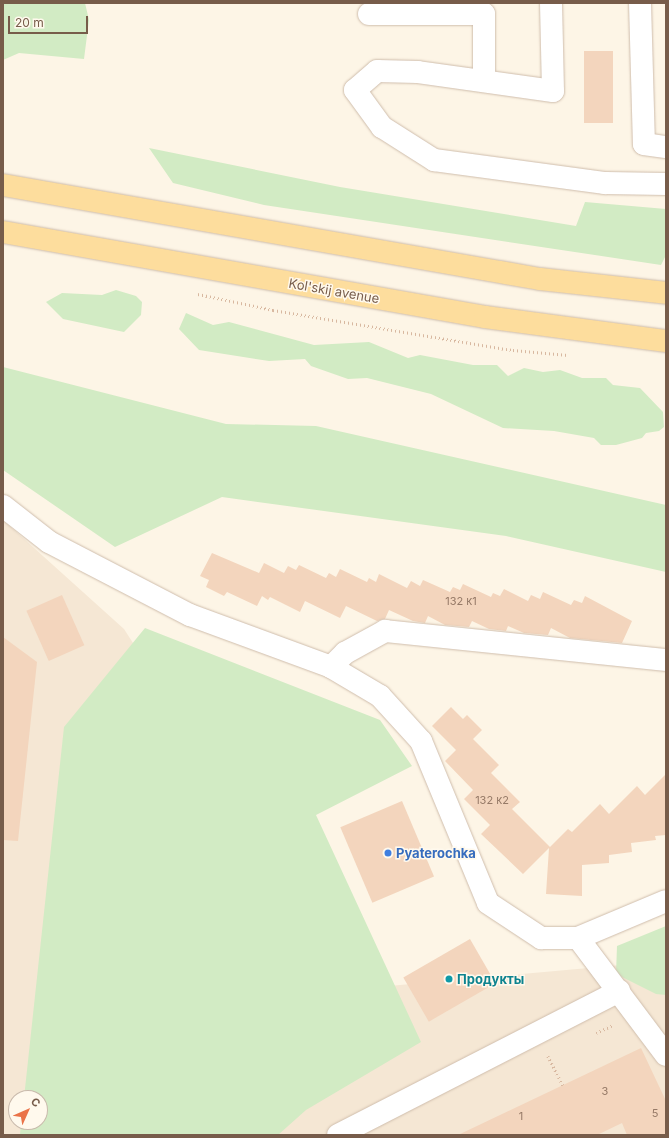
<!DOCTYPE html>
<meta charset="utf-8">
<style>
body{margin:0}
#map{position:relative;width:669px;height:1138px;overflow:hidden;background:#fdf5e6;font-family:Inter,sans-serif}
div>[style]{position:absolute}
.residential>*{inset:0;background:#f5e7d4}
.green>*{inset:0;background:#d2ebc4}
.building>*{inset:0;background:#f3d5bd;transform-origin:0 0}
.path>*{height:2.5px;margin-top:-1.25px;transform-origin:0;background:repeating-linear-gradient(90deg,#d8b8a0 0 1px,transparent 0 4px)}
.roads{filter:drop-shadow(0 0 1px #cfbdac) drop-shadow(0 0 1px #cfbdac)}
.minor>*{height:22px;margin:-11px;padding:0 11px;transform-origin:11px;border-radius:11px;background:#fff}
.major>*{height:22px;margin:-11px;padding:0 11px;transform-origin:11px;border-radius:11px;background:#fddd9d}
.dots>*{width:11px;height:11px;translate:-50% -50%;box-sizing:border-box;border:2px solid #fff9ed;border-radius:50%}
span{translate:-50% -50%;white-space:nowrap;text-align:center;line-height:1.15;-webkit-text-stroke:3px #fff9ed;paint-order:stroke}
.number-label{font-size:11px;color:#967a67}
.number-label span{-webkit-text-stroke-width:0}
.street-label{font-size:13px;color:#775c4a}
.shop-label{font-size:13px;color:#366cbe;font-weight:700}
.left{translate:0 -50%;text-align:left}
.culture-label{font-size:13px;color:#0d838f;font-weight:700}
.frame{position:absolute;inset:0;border:4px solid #775c4a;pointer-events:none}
.north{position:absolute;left:8px;top:1090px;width:40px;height:40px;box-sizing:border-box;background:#fff9ed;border:1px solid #c9baac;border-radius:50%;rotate:45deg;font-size:11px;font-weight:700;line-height:16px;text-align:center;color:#775c4a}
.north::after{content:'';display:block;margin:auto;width:14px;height:18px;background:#ea7348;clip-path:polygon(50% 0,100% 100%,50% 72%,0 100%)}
.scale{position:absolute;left:8px;top:16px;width:80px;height:18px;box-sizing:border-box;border:2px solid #775c4a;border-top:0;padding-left:5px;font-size:12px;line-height:14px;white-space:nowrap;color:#775c4a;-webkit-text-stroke:3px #fff9ed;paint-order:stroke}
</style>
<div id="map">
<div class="residential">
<i style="clip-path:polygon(evenodd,3px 520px,124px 629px,356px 989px,666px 961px,666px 1135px,3px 1135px,3px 520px,16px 1098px,40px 1098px,40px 1122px,16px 1122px,16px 1098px)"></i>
</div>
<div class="green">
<i style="clip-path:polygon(3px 3px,85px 3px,89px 20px,84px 59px,19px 53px,3px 60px)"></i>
<i style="clip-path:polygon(149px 148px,340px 187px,576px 226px,585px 202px,666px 209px,666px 255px,661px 265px,264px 205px,173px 183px)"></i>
<i style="clip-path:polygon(116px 290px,136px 296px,142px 302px,141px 315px,124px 332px,63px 319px,46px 302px,62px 293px,102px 295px)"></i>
<i style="clip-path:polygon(186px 313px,213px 325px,229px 322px,314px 345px,369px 342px,408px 358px,420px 355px,473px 365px,497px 365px,508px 376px,524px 368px,543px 372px,560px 370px,582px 378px,606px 378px,613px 385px,640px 388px,663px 412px,664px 427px,659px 431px,646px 433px,642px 438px,616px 445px,601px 445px,594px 438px,554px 431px,503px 428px,431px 394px,367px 378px,348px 379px,311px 366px,305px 359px,269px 361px,199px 350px,179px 329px)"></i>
<i style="clip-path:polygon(3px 367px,226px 424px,316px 426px,666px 505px,666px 572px,506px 536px,222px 497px,115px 547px,3px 470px)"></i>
<i style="clip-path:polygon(145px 628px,380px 720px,412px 766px,316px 815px,421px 1042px,306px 1110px,278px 1135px,20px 1135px,21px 1122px,40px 1122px,40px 1098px,24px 1098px,64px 727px)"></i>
<i style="clip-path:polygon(666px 926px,666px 995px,656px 994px,616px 974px,617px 946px)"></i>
</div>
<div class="building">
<i style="left:584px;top:51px;width:29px;height:72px"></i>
<i style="clip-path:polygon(212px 553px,259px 573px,264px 563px,284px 573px,288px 566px,296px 570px,299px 565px,326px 578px,329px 573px,336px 577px,340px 569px,367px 582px,369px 578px,376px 582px,379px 574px,407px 588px,411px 581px,420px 586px,423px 580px,450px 592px,453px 587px,460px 590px,463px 584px,491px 597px,493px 593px,500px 596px,504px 589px,528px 601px,531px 595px,540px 599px,543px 592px,571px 605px,574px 600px,582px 603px,585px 596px,632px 621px,622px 643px,570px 638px,551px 628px,548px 635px,524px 633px,508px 626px,506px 631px,489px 629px,472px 621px,469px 627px,445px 625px,428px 616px,425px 623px,413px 621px,389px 610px,385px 619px,377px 621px,346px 606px,340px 618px,305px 601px,300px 612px,270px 597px,268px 600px,262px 596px,257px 606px,227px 592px,224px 596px,206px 587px,209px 580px,200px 576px)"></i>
<i style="left:62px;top:595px;width:55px;height:39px;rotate:66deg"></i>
<i style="clip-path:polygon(3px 637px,37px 662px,18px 841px,3px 840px)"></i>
<i style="clip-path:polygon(451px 707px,463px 719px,467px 715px,482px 730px,473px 739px,499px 765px,491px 773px,520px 802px,512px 809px,550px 847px,568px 829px,572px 832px,600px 804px,609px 814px,637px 786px,645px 795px,666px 774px,666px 835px,655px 836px,656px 840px,631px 843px,632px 852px,609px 855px,609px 863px,582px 865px,582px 896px,546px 894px,549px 848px,523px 874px,481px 834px,490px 825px,464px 799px,473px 790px,445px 761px,456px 750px,432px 726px)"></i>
<i style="left:402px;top:801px;width:82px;height:67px;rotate:67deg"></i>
<i style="left:470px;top:939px;width:51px;height:77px;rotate:60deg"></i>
<i style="clip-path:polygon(641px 1048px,666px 1101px,666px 1135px,627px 1135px,622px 1123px,597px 1135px,458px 1135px)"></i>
</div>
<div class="path">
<i style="left:198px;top:294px;width:77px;rotate:12deg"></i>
<i style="left:273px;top:310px;width:243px;rotate:9.5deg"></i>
<i style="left:513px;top:350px;width:55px;rotate:5.2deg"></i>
<i style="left:596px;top:1033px;width:19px;rotate:-25deg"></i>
<i style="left:548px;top:1056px;width:33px;rotate:63deg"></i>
</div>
<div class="roads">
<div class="minor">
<i style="left:551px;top:3px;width:88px;rotate:88.7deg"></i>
<i style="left:553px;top:91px;width:136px;rotate:-172deg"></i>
<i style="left:418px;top:72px;width:41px;rotate:-178.6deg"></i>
<i style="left:377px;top:71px;width:29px;rotate:139deg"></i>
<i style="left:355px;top:90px;width:46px;rotate:53.9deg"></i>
<i style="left:382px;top:127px;width:62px;rotate:32.4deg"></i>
<i style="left:434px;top:160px;width:173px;rotate:7.7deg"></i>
<i style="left:605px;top:183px;width:61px;rotate:0.9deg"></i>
<i style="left:640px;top:3px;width:141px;rotate:88.4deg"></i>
<i style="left:644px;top:144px;width:22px;rotate:8deg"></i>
<i style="left:369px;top:14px;width:115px"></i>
<i style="left:484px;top:14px;width:67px;rotate:90deg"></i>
<i style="left:3px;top:506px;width:58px;rotate:38deg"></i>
<i style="left:49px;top:542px;width:159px;rotate:27.4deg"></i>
<i style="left:190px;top:615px;width:150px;rotate:20.2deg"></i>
<i style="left:331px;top:667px;width:57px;rotate:30.6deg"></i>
<i style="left:380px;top:696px;width:61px;rotate:47.7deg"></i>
<i style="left:421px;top:741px;width:175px;rotate:67.5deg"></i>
<i style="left:488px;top:903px;width:64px;rotate:33.4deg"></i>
<i style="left:541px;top:938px;width:37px"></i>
<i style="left:578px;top:938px;width:95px;rotate:-22.8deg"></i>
<i style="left:331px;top:667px;width:20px;rotate:-45deg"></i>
<i style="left:345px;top:653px;width:46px;rotate:-28.8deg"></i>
<i style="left:385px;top:631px;width:282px;rotate:5.9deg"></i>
<i style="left:578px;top:938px;width:146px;rotate:53.1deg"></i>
<i style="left:338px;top:1135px;width:316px;rotate:-27.1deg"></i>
</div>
<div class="major">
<i style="left:3px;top:185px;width:545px;rotate:9.93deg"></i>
<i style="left:540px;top:279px;width:127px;rotate:6.3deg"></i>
<i style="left:3px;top:232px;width:489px;rotate:10deg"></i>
<i style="left:485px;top:317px;width:183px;rotate:7.6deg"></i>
</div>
</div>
<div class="dots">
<i style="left:388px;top:853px;background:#3f7fe0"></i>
<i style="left:449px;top:979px;background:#0f9aa8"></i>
</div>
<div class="number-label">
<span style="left:461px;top:601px">132 к1</span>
<span style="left:492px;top:800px">132 к2</span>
<span style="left:605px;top:1091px">3</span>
<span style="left:655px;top:1113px">5</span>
<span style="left:521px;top:1116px">1</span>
</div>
<div class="street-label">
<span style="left:334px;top:291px;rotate:10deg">Kol'skij avenue</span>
</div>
<div class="shop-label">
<span class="left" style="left:396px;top:853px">Pyaterochka</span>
</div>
<div class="culture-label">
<span class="left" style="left:457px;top:979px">Продукты</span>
</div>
<div class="frame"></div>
<div class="north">С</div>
<div class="scale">20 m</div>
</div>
